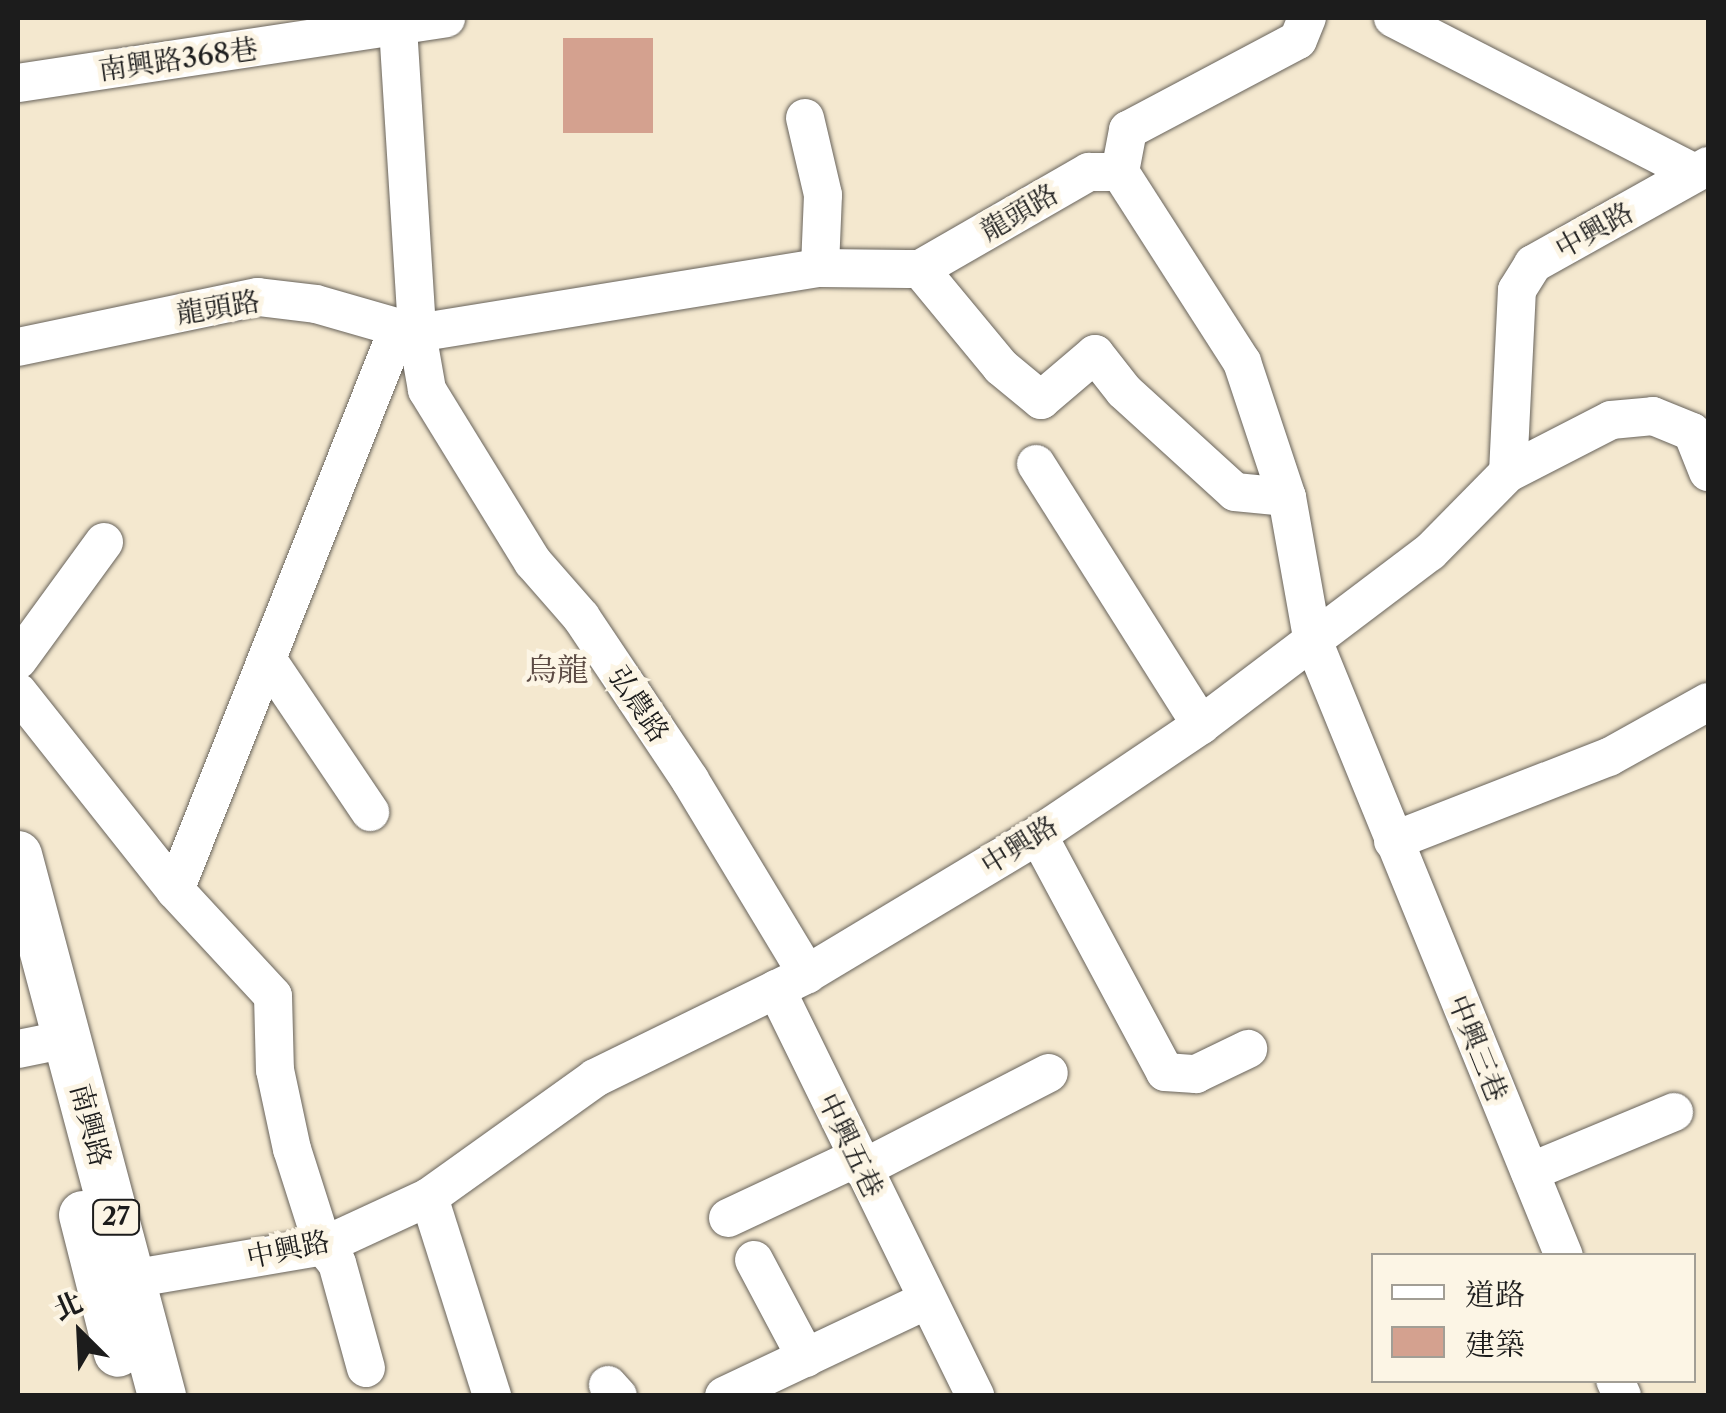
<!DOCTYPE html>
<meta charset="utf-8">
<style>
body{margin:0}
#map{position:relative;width:1726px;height:1413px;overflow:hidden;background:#f4e8cf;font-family:"Libre Caslon Text","Noto Serif TC",serif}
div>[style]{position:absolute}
.building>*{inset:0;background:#d4a18f;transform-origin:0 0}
.roads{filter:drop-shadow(0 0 2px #68635b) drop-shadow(0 0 2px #68635b)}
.minor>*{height:38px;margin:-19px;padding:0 19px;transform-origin:19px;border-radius:19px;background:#fff}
.major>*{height:48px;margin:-24px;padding:0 24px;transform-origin:24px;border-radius:24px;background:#fff}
span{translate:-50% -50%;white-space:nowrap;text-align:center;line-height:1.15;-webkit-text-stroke:10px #fcf5e5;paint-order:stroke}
.shield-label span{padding:2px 8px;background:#fcf5e5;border:2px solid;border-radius:8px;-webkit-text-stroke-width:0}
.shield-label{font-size:25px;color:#1c1c1c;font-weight:700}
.street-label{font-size:28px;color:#1c1c1c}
.quarter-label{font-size:32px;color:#5c4b44}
.frame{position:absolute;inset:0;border:20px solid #1c1c1c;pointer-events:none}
.legend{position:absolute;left:1371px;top:1253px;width:325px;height:130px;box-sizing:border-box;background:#fcf5e5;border:2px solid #a29e95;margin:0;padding:12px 18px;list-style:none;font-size:30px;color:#1c1c1c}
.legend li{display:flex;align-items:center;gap:20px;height:50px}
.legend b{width:50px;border:2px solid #a29e95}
.north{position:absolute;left:30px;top:1283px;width:100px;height:100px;-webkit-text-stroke:8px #fcf5e5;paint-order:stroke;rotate:336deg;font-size:28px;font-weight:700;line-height:40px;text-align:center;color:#1c1c1c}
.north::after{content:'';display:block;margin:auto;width:35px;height:45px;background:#1c1c1c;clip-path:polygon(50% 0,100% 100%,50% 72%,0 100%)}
</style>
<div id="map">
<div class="building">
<i style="left:653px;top:38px;width:95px;height:90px;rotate:90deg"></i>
</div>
<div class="roads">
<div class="minor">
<i style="left:391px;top:18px;width:11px;rotate:52deg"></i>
<i style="left:398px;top:27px;width:307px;rotate:86.4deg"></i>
<i style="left:417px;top:333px;width:58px;rotate:80deg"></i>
<i style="left:427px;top:390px;width:202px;rotate:58.4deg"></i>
<i style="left:533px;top:562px;width:73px;rotate:48.9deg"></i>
<i style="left:581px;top:617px;width:196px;rotate:56.2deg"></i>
<i style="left:690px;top:780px;width:227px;rotate:58.9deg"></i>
<i style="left:1393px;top:18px;width:339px;rotate:27.2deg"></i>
<i style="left:18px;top:83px;width:433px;rotate:-8.6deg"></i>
<i style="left:805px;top:118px;width:79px;rotate:76.8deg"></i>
<i style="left:823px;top:195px;width:73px;rotate:92.4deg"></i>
<i style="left:1120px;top:172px;width:43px;rotate:-79.2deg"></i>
<i style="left:1128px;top:130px;width:192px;rotate:-27.9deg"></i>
<i style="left:1298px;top:40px;width:24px;rotate:-68deg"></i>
<i style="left:920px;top:269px;width:127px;rotate:50.4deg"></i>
<i style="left:1001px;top:367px;width:52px;rotate:39.5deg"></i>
<i style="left:1041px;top:400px;width:71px;rotate:-40.4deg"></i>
<i style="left:1095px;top:354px;width:47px;rotate:51.9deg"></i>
<i style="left:1124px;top:391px;width:150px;rotate:42.3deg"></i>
<i style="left:1235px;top:492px;width:52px;rotate:5.5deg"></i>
<i style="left:18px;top:347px;width:245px;rotate:-11.8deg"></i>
<i style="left:258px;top:297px;width:58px;rotate:6.9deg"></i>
<i style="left:316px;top:304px;width:105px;rotate:16deg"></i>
<i style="left:417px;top:333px;width:408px;rotate:-9.2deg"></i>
<i style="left:820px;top:268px;width:100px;rotate:0.6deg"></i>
<i style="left:920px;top:269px;width:195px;rotate:-29.9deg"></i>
<i style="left:1089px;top:172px;width:31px"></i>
<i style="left:1120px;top:172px;width:226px;rotate:57.3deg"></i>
<i style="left:1242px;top:362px;width:142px;rotate:71.6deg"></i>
<i style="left:1287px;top:497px;width:143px;rotate:79.9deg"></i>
<i style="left:1312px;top:638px;width:667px;rotate:67.82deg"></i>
<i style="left:1036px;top:464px;width:309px;rotate:57.7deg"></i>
<i style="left:1508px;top:473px;width:116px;rotate:-27.2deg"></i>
<i style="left:1611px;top:420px;width:42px;rotate:-5.4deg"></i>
<i style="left:1653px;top:416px;width:42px;rotate:22.3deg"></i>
<i style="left:1692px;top:432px;width:43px;rotate:68.2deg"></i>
<i style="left:18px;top:660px;width:146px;rotate:-53.9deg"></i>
<i style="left:269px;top:662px;width:181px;rotate:56deg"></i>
<i style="left:18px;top:692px;width:253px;rotate:51.6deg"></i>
<i style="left:175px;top:890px;width:144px;rotate:47.2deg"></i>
<i style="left:273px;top:996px;width:74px;rotate:88.5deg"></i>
<i style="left:275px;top:1070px;width:81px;rotate:77.9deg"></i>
<i style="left:292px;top:1149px;width:102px;rotate:72.3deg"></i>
<i style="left:323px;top:1246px;width:22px;rotate:51deg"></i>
<i style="left:337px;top:1263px;width:109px;rotate:74.6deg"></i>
<i style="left:1038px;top:835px;width:269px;rotate:61.8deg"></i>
<i style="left:1165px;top:1072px;width:31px;rotate:4deg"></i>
<i style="left:1196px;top:1074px;width:58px;rotate:-25.7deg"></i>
<i style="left:1393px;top:841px;width:232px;rotate:-21.3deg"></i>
<i style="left:1609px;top:757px;width:113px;rotate:-29.1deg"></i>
<i style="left:175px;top:890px;width:601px;rotate:-68.34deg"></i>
<i style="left:776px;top:989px;width:453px;rotate:63.9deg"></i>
<i style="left:18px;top:1049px;width:50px;rotate:-11.5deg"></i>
<i style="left:862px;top:1169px;width:210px;rotate:-27.2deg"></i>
<i style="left:1530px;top:1172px;width:156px;rotate:-22.6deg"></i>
<i style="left:429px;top:1197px;width:209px;rotate:72.4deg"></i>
<i style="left:728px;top:1218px;width:141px;rotate:-25.1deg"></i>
<i style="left:754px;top:1260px;width:111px;rotate:62deg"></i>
<i style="left:107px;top:1283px;width:219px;rotate:-9.7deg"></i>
<i style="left:323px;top:1246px;width:117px;rotate:-24.8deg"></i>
<i style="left:429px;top:1197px;width:204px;rotate:-35.6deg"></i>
<i style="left:595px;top:1078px;width:236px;rotate:-26.1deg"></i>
<i style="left:807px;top:974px;width:270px;rotate:-31deg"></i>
<i style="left:1038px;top:835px;width:197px;rotate:-34deg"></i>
<i style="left:1201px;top:725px;width:287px;rotate:-37.1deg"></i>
<i style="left:1430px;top:552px;width:111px;rotate:-45.4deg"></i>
<i style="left:1508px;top:473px;width:183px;rotate:-87.2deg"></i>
<i style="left:1517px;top:290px;width:31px;rotate:-58deg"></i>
<i style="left:1533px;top:264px;width:201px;rotate:-29.2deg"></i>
<i style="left:1615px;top:1380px;width:17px;rotate:66deg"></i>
<i style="left:608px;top:1385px;width:15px;rotate:48deg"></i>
<i style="left:724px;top:1396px;width:225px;rotate:-25.3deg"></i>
</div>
<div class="major">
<i style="left:18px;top:855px;width:560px;rotate:75.09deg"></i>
<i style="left:83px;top:1215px;width:142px;rotate:75.8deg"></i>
</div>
</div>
<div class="shield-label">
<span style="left:116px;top:1217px">27</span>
</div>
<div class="street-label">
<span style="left:178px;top:59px;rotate:-8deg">南興路368巷</span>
<span style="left:1019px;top:212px;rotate:-30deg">龍頭路</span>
<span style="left:1594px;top:230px;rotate:-29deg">中興路</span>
<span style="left:218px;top:307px;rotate:-9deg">龍頭路</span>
<span style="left:639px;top:704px;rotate:56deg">弘農路</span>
<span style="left:1019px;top:845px;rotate:-32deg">中興路</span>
<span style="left:1478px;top:1048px;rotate:68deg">中興三巷</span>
<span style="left:91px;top:1125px;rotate:75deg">南興路</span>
<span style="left:851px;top:1145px;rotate:64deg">中興五巷</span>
<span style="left:288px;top:1249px;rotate:-12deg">中興路</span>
</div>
<div class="quarter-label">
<span style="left:557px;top:670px">烏龍</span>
</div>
<div class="frame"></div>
<ul class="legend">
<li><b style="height:12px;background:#fff"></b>道路</li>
<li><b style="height:28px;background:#d4a18f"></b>建築</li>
</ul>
<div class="north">北</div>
</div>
